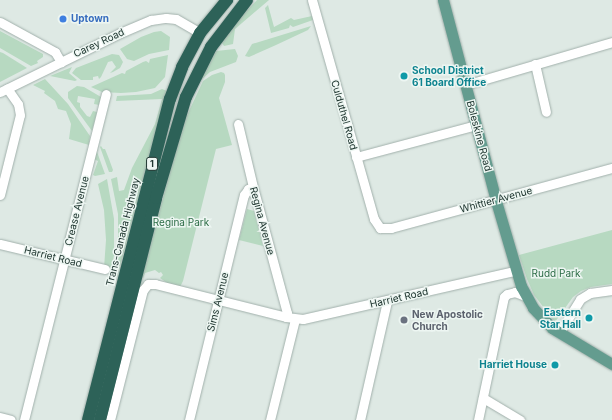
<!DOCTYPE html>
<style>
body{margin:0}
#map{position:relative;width:612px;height:420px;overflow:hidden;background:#dee9e4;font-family:Inter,sans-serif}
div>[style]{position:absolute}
.green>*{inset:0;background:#b7d9c1}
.roads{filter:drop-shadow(0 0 1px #a1b0ab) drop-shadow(0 0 1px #a1b0ab)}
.minor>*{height:9px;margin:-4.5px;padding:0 4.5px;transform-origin:4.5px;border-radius:4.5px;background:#fff}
.major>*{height:11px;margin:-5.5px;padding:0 5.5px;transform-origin:5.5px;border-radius:5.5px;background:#649c8f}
.highway>*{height:12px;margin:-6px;padding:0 6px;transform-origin:6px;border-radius:6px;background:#2d6258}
.dots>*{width:11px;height:11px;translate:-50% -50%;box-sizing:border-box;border:2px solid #edf6f2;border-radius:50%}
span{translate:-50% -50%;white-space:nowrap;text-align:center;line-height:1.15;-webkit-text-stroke:3px #edf6f2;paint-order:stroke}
.shield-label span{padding:1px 3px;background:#edf6f2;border:1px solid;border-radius:3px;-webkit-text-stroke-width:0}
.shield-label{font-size:9px;color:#203731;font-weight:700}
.shop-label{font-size:10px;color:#366cbe;font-weight:700}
.left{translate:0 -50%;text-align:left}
.street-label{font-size:10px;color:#203731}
.culture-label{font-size:10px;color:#0d838f;font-weight:700}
.right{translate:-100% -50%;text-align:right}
.park-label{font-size:10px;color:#2c6c46}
.worship-label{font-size:10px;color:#5b616d;font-weight:700}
</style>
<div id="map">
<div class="green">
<i style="clip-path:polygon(257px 0,269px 0,235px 29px,233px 44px,224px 46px,222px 43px,220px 44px,237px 21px)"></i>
<i style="clip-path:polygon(268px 5px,274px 27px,291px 18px,294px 20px,312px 16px,313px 20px,293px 27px,290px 25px,289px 28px,271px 33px,265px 8px)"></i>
<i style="clip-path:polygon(311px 26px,308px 30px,276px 45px,249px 57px,245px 56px,252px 44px)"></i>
<i style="clip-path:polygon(0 31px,43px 54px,43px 57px,37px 61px,38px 63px,31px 66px,0 48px)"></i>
<i style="clip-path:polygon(161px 31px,170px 37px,169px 50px,149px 54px,134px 61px,127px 59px,120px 49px,141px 37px,154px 32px)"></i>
<i style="clip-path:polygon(235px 49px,238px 56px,236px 62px,210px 72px,200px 81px,216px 51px)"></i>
<i style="clip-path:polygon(0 52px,3px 53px,27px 68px,0 82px)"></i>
<i style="clip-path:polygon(112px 54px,119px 55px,123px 62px,120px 68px,113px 72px,110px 73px,116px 67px,112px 61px,108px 62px,101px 77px,99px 79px,98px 76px,93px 77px,93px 80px,81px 80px,72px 73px,76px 68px)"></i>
<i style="clip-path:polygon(168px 55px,165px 77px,155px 88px,136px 92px,121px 93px,102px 92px,91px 87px,122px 73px,125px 74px,126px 71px,143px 62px,146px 61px,149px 63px,150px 59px)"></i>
<i style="clip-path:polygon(72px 67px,69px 73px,77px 80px,75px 81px,50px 76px)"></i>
<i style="clip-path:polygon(221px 72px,224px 73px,225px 75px,225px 82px,219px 98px,232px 145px,216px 149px,183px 281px,180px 287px,167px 283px,160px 278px,163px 275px,161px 272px,159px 273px,155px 270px,145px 273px,143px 278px,142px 277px,182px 126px,203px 81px,212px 75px)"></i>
<i style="clip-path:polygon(45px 79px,68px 104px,81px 123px,90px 136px,89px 145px,69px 139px,71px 124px,66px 111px,58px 109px,55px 101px,44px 93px,45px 91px,33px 85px)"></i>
<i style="clip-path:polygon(77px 86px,84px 87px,101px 97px,99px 105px,94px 104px,95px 99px,78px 96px,77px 102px,80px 103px,80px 107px,87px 116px,90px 117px,93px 111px,97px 112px,92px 131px,68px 98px,68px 92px)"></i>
<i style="clip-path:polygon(162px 89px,167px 91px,117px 278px,115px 273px,118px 256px,118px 214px,111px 179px,117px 177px,119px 191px,124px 190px,132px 168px,155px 124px,162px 99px,116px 101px,117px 96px,151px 94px)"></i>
<i style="clip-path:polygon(101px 146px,103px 149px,105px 149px,109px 159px,113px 170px,112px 172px,109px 172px,100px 147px)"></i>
<i style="clip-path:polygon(96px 149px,105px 174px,95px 176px,93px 175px,98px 161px,93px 159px)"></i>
<i style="clip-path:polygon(107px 179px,114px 219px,114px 255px,111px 272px,104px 268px,106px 240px,104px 210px,98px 184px)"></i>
<i style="clip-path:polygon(247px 209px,254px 211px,263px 246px,239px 240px)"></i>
<i style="clip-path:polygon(612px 230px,612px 284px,591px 287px,581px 291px,573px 297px,555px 322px,534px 295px,527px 279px,519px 255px)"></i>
</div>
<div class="roads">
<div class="minor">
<i style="left:312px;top:0;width:228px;rotate:74.2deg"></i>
<i style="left:374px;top:219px;width:11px;rotate:56deg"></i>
<i style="left:380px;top:228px;width:11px"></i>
<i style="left:391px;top:228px;width:229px;rotate:-15.2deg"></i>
<i style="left:0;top:22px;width:63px;rotate:28.6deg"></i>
<i style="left:55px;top:52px;width:12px;rotate:59deg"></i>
<i style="left:535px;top:64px;width:49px;rotate:77.1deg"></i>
<i style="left:465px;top:85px;width:153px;rotate:-16.3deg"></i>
<i style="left:0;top:92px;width:134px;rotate:-26.2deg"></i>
<i style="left:120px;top:33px;width:34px;rotate:-23deg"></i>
<i style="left:151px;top:20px;width:15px;rotate:-8deg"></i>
<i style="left:166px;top:18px;width:10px;rotate:6deg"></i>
<i style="left:176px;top:19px;width:28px;rotate:30deg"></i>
<i style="left:238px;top:124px;width:65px;rotate:76.6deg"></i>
<i style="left:253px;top:187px;width:131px;rotate:74.9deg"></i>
<i style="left:287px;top:313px;width:4px;rotate:104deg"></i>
<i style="left:356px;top:157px;width:124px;rotate:-14.9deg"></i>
<i style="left:0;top:195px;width:82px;rotate:-76deg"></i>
<i style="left:20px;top:115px;width:11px;rotate:-100deg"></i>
<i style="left:18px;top:104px;width:19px;rotate:-125deg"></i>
<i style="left:0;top:244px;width:108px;rotate:13.4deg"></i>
<i style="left:559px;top:333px;width:40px;rotate:-58deg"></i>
<i style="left:580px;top:299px;width:12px;rotate:-31deg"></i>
<i style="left:590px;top:293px;width:22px;rotate:-8deg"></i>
<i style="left:483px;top:398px;width:43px;rotate:30.7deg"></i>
<i style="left:0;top:417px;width:11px;rotate:15deg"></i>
<i style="left:24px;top:420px;width:336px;rotate:-75.9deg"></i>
<i style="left:110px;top:420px;width:134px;rotate:-75.8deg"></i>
<i style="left:143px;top:290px;width:8px;rotate:-50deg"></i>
<i style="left:148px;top:284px;width:7px"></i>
<i style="left:155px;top:284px;width:135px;rotate:14.1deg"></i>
<i style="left:286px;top:317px;width:17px;rotate:7deg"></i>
<i style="left:303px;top:319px;width:217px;rotate:-12.8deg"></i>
<i style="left:189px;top:420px;width:232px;rotate:-76.3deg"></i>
<i style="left:244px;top:195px;width:7px;rotate:-56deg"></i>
<i style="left:248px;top:189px;width:5px;rotate:-22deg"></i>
<i style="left:270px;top:420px;width:104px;rotate:-76.1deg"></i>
<i style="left:360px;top:420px;width:122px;rotate:-77.2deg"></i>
<i style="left:478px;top:420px;width:126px;rotate:-78.1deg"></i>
<i style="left:504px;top:297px;width:4px;rotate:-45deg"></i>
<i style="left:507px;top:294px;width:8px;rotate:-14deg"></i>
<i style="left:515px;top:292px;width:11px;rotate:22deg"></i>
</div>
<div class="major">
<i style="left:443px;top:0;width:208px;rotate:75.2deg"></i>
<i style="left:496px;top:201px;width:89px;rotate:73.6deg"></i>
<i style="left:521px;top:286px;width:25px;rotate:61deg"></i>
<i style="left:533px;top:308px;width:28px;rotate:46deg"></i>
<i style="left:552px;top:328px;width:70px;rotate:31deg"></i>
</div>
<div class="highway">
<i style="left:88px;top:420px;width:331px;rotate:-75.7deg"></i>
<i style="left:170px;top:99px;width:34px;rotate:-69deg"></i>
<i style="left:182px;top:67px;width:38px;rotate:-62deg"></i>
<i style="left:200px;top:33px;width:43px;rotate:-50.7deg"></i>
<i style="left:100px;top:420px;width:229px;rotate:-75.8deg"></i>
<i style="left:156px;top:198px;width:105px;rotate:-73.5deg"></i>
<i style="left:186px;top:97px;width:56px;rotate:-63.4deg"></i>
<i style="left:211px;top:47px;width:59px;rotate:-52.5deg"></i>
</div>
</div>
<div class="dots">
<i style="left:63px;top:19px;background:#3f7fe0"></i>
<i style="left:404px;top:76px;background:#0f9aa8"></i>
<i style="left:589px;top:318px;background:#0f9aa8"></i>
<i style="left:404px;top:320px;background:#6b7280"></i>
<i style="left:555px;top:365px;background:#0f9aa8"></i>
</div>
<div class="shield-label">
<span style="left:152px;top:164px">1</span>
</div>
<div class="shop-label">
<span class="left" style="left:71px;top:19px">Uptown</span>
</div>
<div class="street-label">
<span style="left:99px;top:43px;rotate:-25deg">Carey Road</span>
<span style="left:344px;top:115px;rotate:74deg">Culduthel Road</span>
<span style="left:479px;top:136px;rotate:75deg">Boleskine Road</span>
<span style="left:496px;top:200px;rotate:-15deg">Whittier Avenue</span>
<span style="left:77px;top:211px;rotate:-76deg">Crease Avenue</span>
<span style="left:262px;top:221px;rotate:75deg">Regina Avenue</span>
<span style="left:123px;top:232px;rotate:-76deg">Trans-Canada Highway</span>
<span style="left:53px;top:257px;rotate:14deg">Harriet Road</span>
<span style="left:399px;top:298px;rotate:-13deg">Harriet Road</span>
<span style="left:218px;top:302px;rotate:-76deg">Sims Avenue</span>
</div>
<div class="culture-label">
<span class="left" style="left:412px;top:76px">School District<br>61 Board Office</span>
<span class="right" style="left:581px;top:318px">Eastern<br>Star Hall</span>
<span class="right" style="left:547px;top:365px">Harriet House</span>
</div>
<div class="park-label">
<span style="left:181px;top:223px">Regina Park</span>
<span style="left:556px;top:274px">Rudd Park</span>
</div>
<div class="worship-label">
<span class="left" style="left:412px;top:320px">New Apostolic<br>Church</span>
</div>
</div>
